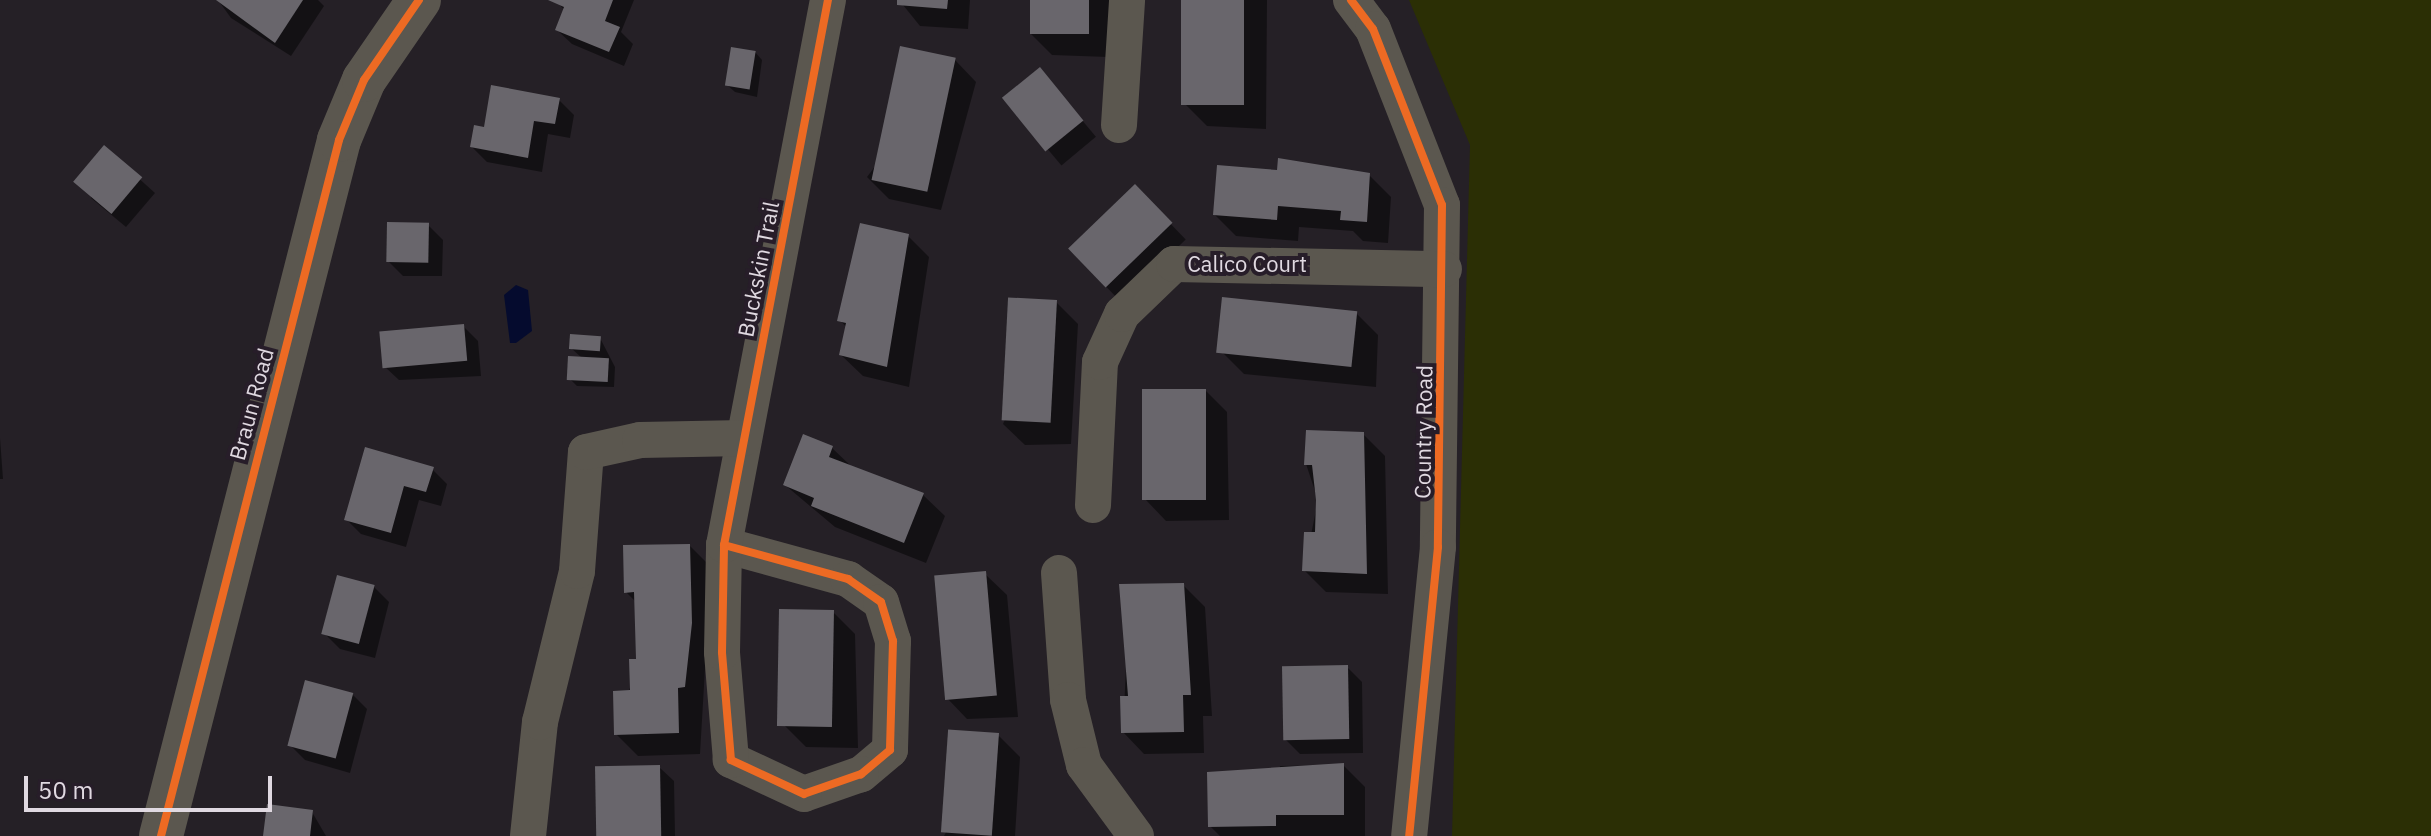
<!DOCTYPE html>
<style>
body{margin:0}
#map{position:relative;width:2431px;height:836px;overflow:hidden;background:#252026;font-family:"IBM Plex Sans",sans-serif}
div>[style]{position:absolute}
.green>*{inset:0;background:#2b2f05}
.water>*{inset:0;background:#050b2e}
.shadow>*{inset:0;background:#0007;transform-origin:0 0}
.building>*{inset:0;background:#69666c;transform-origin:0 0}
.minor>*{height:36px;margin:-18px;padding:0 18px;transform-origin:18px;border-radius:18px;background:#5b574f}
.tertiary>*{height:44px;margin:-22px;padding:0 22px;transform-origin:22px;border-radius:22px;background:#5b574f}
.cycleway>*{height:8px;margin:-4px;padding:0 4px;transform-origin:4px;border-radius:4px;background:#ed6a23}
span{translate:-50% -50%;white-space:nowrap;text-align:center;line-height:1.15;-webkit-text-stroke:8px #271d29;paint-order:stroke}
.street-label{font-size:22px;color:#e0d9e1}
.scale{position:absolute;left:24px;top:776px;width:248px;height:36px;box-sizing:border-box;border:4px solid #e0d9e1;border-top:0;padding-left:10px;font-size:24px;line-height:28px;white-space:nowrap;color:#e0d9e1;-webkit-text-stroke:6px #271d29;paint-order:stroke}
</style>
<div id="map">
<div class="green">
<i style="clip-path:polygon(1409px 0,2431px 0,2431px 836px,1452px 836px,1470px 145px)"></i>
</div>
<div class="water">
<i style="clip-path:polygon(516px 285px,528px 290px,532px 331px,516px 343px,510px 343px,504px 295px)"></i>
</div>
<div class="shadow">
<i style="clip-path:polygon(218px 0,318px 0,324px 6px,291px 56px,231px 18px)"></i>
<i style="clip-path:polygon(556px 0,634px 0,621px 32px,633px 44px,624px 66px,572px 44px,557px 30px,565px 11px)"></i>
<i style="clip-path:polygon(899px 0,970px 0,968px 29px,920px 26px)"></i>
<i style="clip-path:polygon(1032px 0,1110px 0,1108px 57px,1052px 55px,1030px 33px)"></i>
<i style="clip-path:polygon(1185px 0,1267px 0,1266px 129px,1207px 126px,1185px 104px)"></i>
<i style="clip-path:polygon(755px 52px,762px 60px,757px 97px,735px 92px,727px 85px)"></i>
<i style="clip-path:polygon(955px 60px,976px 82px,941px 210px,889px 199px,867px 177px)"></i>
<i style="left:1040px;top:70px;width:87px;height:45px;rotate:50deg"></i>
<i style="clip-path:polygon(559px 100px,574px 115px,570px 138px,548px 134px,542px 172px,487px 162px,472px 147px,486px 129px)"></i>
<i style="clip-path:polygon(104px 147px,155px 193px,126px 227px,91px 198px)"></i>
<i style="clip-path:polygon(1369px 175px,1391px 197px,1388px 243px,1363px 241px,1353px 231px,1299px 227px,1298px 241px,1236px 236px,1215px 215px)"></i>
<i style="left:1135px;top:187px;width:73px;height:90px;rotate:46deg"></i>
<i style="clip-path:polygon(428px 225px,443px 240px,442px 276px,403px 276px,388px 261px)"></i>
<i style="clip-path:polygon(908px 236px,929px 257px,909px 387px,863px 376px,841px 355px,847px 328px,840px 320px)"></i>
<i style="clip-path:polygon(1056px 302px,1078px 324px,1071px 444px,1025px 445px,1003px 424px)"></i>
<i style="clip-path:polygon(1356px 313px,1378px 335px,1376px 387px,1244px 374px,1222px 352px)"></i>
<i style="clip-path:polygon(463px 326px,478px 341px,481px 376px,399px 380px,384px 366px)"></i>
<i style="clip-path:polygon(600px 338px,615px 367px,614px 387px,577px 386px,570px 379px,582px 358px,572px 349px)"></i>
<i style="clip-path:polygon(1206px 391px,1227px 412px,1229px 520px,1166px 521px,1145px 499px)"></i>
<i style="clip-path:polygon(1363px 434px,1385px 456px,1388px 594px,1326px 592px,1304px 570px,1318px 500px,1306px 464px)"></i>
<i style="clip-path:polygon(804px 437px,832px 448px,852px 467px,923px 495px,945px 516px,926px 563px,835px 527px,785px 485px)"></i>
<i style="clip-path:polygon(0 438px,3px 479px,0 479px)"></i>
<i style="clip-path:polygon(432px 469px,447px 484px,441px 506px,419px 500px,406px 547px,361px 534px,346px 519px)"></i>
<i style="clip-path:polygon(690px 546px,711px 567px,700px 754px,638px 756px,616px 734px,638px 661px,636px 602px,626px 592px)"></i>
<i style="clip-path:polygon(985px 574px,1007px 595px,1018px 717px,967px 719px,946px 697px)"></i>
<i style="clip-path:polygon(1183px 585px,1205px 607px,1212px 716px,1203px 716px,1204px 753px,1144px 754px,1123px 732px,1128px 623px,1121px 586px)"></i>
<i style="clip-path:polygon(374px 587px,389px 602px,375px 658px,340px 649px,325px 634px)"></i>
<i style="clip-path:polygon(833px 612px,855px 634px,858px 748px,806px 747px,784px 725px)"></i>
<i style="clip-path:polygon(1347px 667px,1362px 682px,1363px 753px,1300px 754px,1285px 739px)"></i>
<i style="clip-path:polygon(352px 694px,367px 709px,350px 773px,305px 760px,290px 745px)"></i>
<i style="clip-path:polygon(998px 735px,1020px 757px,1015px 836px,944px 836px)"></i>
<i style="clip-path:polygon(1343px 765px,1365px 787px,1365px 836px,1220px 836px,1210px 826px,1279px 774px,1280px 766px)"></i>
<i style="clip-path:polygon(659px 767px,674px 781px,675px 836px,598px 836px)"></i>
<i style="clip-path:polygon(312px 812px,326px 836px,265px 836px)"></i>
</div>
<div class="building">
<i style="clip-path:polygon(216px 0,303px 0,275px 43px)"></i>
<i style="clip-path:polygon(548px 0,613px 0,605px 21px,620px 27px,609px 52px,555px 30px,564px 7px)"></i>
<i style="clip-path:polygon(897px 0,948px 0,947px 9px,897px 5px)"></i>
<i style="left:1030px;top:0;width:59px;height:34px"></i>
<i style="left:1181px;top:0;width:63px;height:105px"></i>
<i style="left:900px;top:46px;width:57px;height:137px;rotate:12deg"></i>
<i style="left:731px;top:47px;width:25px;height:39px;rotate:9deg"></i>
<i style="left:1040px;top:67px;width:69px;height:49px;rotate:51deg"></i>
<i style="clip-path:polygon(491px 85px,560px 98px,555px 124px,534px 121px,528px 158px,470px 147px,474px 125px,484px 127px)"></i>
<i style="left:104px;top:145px;width:50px;height:48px;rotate:40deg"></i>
<i style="clip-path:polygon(1278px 158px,1370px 173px,1367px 222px,1340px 220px,1341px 211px,1278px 206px,1277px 220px,1213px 215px,1217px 165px,1277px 170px)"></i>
<i style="left:1135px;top:184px;width:54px;height:93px;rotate:46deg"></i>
<i style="left:387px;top:222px;width:42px;height:40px;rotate:1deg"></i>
<i style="clip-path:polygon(860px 223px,909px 234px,887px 367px,839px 355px,846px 323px,837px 321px)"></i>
<i style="left:1222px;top:297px;width:136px;height:56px;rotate:6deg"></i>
<i style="left:1057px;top:300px;width:123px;height:49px;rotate:93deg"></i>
<i style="left:464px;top:324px;width:37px;height:85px;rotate:85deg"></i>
<i style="left:570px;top:334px;width:31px;height:15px;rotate:4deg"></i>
<i style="left:568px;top:356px;width:41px;height:24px;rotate:3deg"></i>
<i style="left:1142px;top:389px;width:64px;height:111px"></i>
<i style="clip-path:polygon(1306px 430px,1364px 432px,1367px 574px,1302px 571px,1304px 532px,1315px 532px,1316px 500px,1312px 465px,1304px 465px)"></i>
<i style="clip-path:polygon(803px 434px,833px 446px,829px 457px,924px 493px,904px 543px,811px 506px,814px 498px,783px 485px)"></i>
<i style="clip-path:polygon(365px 447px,434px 467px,426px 492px,404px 486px,391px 533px,344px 520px)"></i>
<i style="clip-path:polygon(690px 544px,692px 623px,685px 687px,678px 688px,679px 733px,614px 735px,613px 691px,630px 690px,629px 659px,636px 659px,634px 592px,624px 593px,623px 545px)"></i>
<i style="left:986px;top:571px;width:125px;height:52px;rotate:85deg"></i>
<i style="left:337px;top:575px;width:39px;height:61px;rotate:15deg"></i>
<i style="clip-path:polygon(1184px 583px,1191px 695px,1183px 695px,1184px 732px,1121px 733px,1120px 696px,1128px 696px,1119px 584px)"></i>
<i style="left:779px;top:609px;width:55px;height:117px;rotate:1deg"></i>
<i style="left:1348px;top:665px;width:74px;height:66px;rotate:89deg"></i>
<i style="left:305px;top:680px;width:50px;height:68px;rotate:15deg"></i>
<i style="left:999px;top:733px;width:103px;height:51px;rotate:94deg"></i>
<i style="clip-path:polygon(1344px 763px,1344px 815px,1276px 815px,1276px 826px,1208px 827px,1207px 772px)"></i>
<i style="left:660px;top:765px;width:71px;height:65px;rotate:89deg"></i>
<i style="clip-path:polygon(267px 804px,313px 810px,310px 836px,263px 836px)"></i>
</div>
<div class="minor">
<i style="left:1351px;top:0;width:36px;rotate:53deg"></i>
<i style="left:1373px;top:29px;width:189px;rotate:68.6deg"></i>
<i style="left:1442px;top:205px;width:342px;rotate:90.7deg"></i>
<i style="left:1438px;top:547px;width:290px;rotate:95.7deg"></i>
<i style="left:1119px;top:125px;width:125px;rotate:-86.3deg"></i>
<i style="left:1093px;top:505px;width:143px;rotate:-87.2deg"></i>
<i style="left:1100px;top:362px;width:53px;rotate:-65.4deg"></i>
<i style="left:1122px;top:314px;width:72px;rotate:-43.9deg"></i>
<i style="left:1174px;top:264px;width:270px;rotate:1.1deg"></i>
<i style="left:724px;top:545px;width:129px;rotate:15.3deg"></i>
<i style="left:848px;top:579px;width:40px;rotate:34.9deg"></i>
<i style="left:881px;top:602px;width:41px;rotate:72.9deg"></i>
<i style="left:893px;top:641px;width:109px;rotate:91.6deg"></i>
<i style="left:890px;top:750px;width:38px;rotate:140deg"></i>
<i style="left:861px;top:774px;width:60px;rotate:160.7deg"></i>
<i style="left:804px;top:794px;width:81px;rotate:-155deg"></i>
<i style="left:731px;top:760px;width:108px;rotate:-94.8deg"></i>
<i style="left:722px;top:652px;width:107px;rotate:-88.9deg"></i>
<i style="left:724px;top:545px;width:555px;rotate:-79.2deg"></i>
<i style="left:1059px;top:573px;width:127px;rotate:85.9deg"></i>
<i style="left:1068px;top:700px;width:67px;rotate:76.2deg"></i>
<i style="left:1084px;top:765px;width:88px;rotate:53.8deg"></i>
<i style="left:528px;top:836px;width:115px;rotate:-84deg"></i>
<i style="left:540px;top:722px;width:155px;rotate:-76.2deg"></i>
<i style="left:577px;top:571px;width:119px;rotate:-85.7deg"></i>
<i style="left:586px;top:452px;width:55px;rotate:-12.5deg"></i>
<i style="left:640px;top:440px;width:104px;rotate:-1.1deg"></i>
</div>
<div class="tertiary">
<i style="left:161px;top:836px;width:718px;rotate:-75.65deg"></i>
<i style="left:339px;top:140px;width:65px;rotate:-67.4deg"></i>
<i style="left:364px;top:80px;width:97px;rotate:-55.5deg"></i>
</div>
<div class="cycleway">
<i style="left:1351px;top:0;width:36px;rotate:53deg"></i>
<i style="left:1373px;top:29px;width:189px;rotate:68.6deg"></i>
<i style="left:1442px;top:205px;width:342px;rotate:90.7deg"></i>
<i style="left:1438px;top:547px;width:290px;rotate:95.7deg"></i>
<i style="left:724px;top:545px;width:129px;rotate:15.3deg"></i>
<i style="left:848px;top:579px;width:40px;rotate:34.9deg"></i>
<i style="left:881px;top:602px;width:41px;rotate:72.9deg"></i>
<i style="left:893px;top:641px;width:109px;rotate:91.6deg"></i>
<i style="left:890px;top:750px;width:38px;rotate:140deg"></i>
<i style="left:861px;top:774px;width:60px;rotate:160.7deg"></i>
<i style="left:804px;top:794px;width:81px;rotate:-155deg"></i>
<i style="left:731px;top:760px;width:108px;rotate:-94.8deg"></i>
<i style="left:722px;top:652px;width:107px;rotate:-88.9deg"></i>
<i style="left:724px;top:545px;width:555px;rotate:-79.2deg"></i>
<i style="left:161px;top:836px;width:718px;rotate:-75.65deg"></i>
<i style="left:339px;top:140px;width:65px;rotate:-67.4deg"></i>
<i style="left:364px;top:80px;width:97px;rotate:-55.5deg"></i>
</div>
<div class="street-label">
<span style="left:1247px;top:264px">Calico Court</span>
<span style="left:758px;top:269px;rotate:-79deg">Buckskin Trail</span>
<span style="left:251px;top:404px;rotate:-75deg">Braun Road</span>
<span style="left:1423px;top:432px;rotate:-89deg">Country Road</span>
</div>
<div class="scale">50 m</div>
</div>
